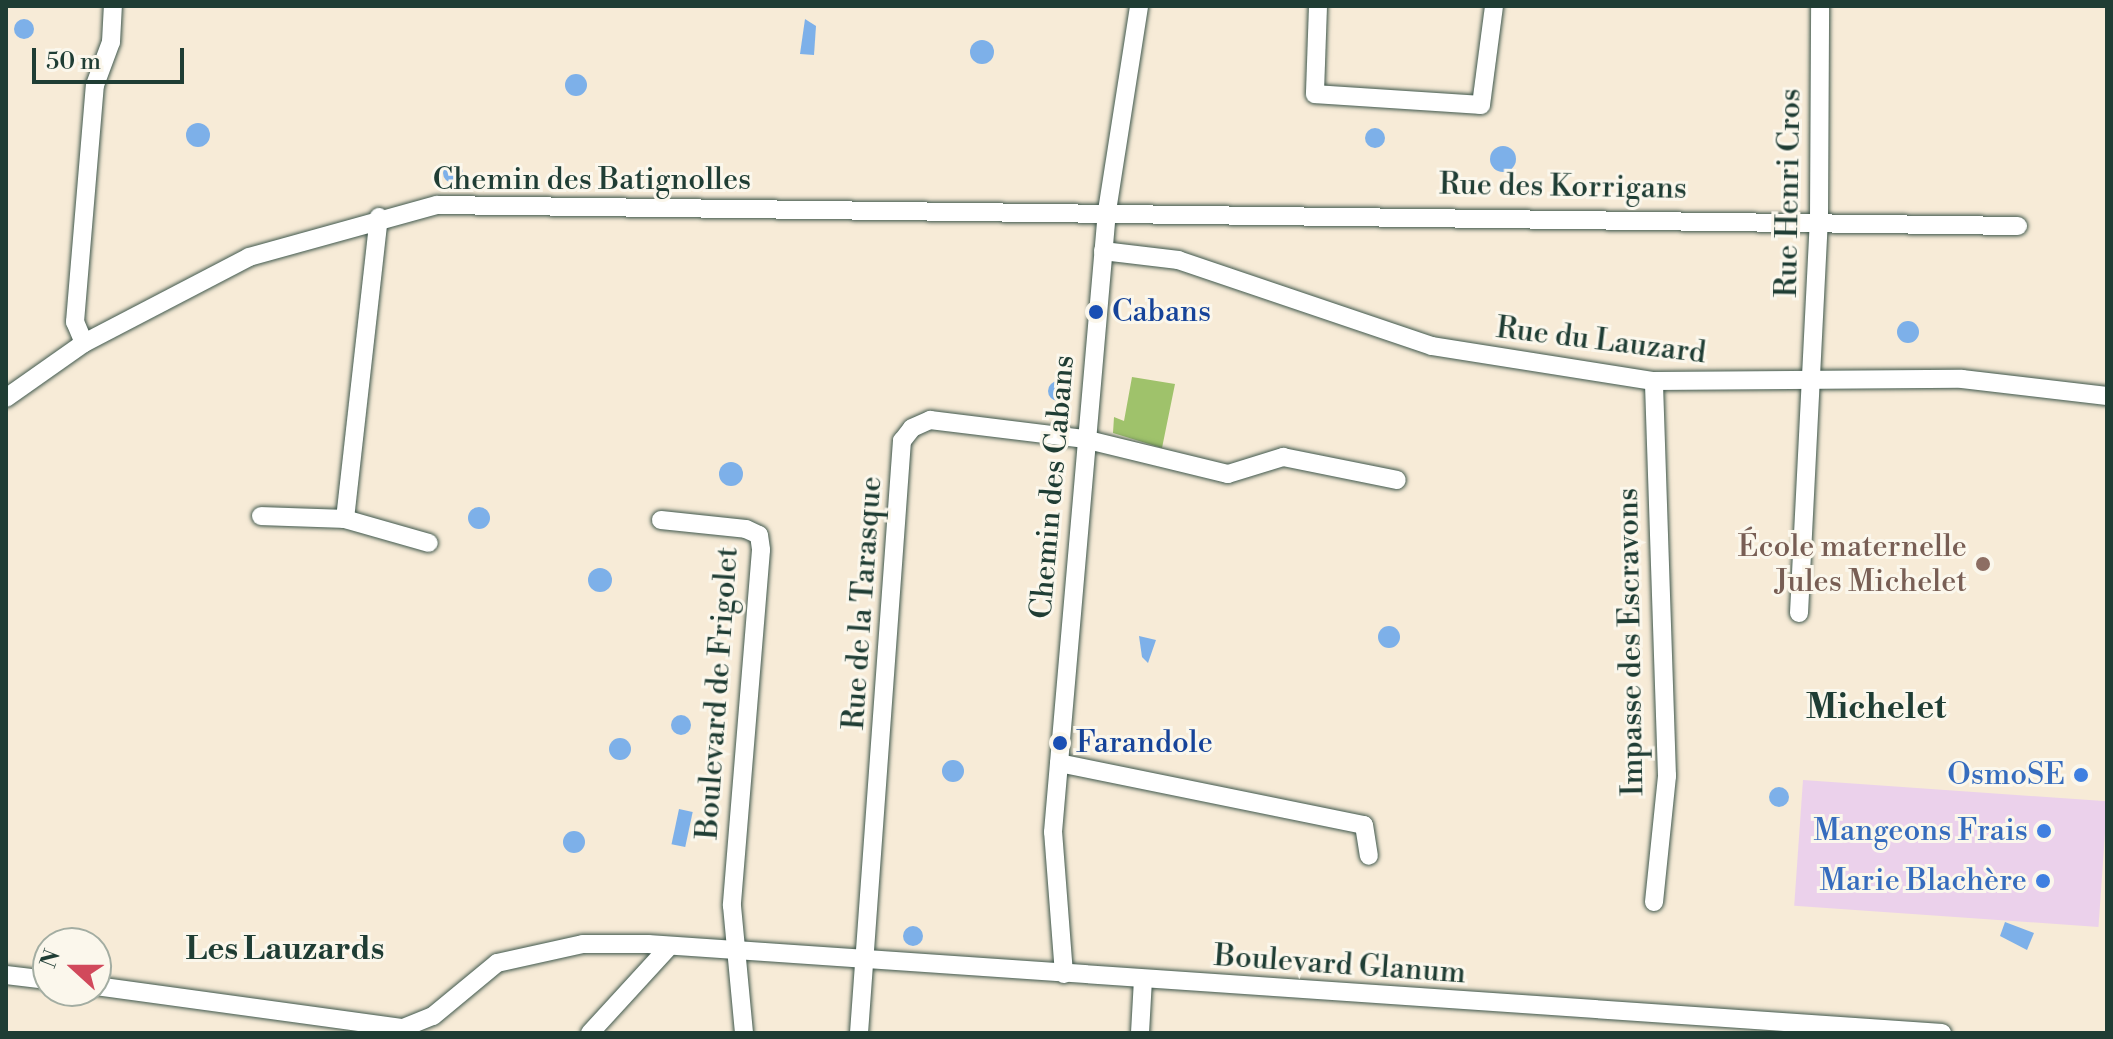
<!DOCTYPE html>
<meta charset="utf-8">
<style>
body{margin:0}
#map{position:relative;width:2113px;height:1039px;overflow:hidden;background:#f7ebd7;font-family:"Libre Bodoni",serif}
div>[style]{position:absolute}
.built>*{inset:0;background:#ebd1eb;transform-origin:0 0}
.green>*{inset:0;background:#9fc26b}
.water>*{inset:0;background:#7db0e9;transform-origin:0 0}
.round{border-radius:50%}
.roads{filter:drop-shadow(0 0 2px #3f574c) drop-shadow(0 0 2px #3f574c)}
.street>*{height:18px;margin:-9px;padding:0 9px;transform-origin:9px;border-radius:9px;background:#fff}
.dots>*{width:22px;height:22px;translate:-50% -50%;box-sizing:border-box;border:4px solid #fbf7ec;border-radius:50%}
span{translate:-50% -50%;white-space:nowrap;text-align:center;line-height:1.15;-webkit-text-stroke:6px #fbf7ec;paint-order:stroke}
.street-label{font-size:30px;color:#1f3d34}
.transit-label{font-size:30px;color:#164399}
.left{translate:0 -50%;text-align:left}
.education-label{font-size:30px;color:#785e54}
.right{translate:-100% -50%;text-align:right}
.shop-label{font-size:30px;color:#366cbe}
.neighbourhood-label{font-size:32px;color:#1f3d34;font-weight:700}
.quarter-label{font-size:34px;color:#1f3d34;font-weight:700}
.frame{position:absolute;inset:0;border:8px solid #1f3d34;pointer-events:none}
.north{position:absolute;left:32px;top:927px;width:80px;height:80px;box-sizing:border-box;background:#fbf7ec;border:2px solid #a3ada2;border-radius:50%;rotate:291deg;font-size:22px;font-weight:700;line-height:32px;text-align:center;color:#1f3d34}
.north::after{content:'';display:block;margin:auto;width:28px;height:36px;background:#d1495b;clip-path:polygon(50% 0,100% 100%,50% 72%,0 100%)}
.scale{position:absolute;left:32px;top:48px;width:152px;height:36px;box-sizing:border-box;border:4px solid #1f3d34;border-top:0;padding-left:10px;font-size:24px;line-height:28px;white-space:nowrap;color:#1f3d34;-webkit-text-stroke:6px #fbf7ec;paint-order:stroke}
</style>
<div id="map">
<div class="built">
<i style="left:1803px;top:780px;width:305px;height:126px;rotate:4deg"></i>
</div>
<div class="green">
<i style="clip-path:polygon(1132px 377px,1175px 384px,1162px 448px,1113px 433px,1114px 417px,1124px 421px)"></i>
</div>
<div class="water">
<i class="round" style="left:14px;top:19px;width:20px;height:20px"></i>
<i style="clip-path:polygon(805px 19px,816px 26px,814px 55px,800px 54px)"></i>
<i class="round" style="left:970px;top:40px;width:24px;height:24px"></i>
<i class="round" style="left:565px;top:74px;width:22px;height:22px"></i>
<i class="round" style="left:186px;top:123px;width:24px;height:24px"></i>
<i class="round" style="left:1365px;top:128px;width:20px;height:20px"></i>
<i class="round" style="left:1490px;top:146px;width:26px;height:26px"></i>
<i class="round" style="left:443px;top:163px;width:20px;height:20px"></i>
<i class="round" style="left:1897px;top:321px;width:22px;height:22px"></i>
<i class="round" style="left:1048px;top:381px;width:20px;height:20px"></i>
<i class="round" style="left:719px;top:462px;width:24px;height:24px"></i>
<i class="round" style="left:468px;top:507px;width:22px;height:22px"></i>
<i class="round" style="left:588px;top:568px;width:24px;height:24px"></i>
<i class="round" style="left:1378px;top:626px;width:22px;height:22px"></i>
<i style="clip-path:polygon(1139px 636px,1156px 640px,1148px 663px,1142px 657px)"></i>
<i class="round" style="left:671px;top:715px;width:20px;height:20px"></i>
<i class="round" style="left:609px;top:738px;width:22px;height:22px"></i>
<i class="round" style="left:942px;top:760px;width:22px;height:22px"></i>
<i class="round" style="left:1769px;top:787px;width:20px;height:20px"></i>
<i style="left:679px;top:809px;width:14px;height:36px;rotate:12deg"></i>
<i class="round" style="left:563px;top:831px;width:22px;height:22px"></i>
<i style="clip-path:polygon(2005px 922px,2034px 933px,2027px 950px,2000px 936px)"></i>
<i class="round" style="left:903px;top:926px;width:20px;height:20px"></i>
</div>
<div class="roads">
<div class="street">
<i style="left:1318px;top:6px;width:88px;rotate:92deg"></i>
<i style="left:1315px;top:94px;width:166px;rotate:3.8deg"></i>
<i style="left:1481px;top:105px;width:100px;rotate:-82.5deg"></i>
<i style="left:1103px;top:251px;width:76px;rotate:6.8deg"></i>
<i style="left:1178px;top:260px;width:268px;rotate:18.7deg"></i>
<i style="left:1432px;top:346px;width:225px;rotate:9deg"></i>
<i style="left:1654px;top:381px;width:308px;rotate:-0.4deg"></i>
<i style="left:1962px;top:379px;width:146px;rotate:6.7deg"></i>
<i style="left:84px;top:343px;width:23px;rotate:-113deg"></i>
<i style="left:75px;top:322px;width:238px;rotate:-85.2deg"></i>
<i style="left:95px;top:85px;width:46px;rotate:-69.6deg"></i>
<i style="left:111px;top:42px;width:36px;rotate:-87deg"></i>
<i style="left:6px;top:398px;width:95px;rotate:-35.2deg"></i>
<i style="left:84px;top:343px;width:186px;rotate:-27.5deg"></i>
<i style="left:249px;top:257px;width:195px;rotate:-15.5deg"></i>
<i style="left:437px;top:205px;width:1581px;rotate:0.76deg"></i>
<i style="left:261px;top:516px;width:84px;rotate:2deg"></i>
<i style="left:345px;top:519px;width:304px;rotate:-83.6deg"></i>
<i style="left:345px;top:519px;width:87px;rotate:15.9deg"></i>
<i style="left:661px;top:520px;width:85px;rotate:6deg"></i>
<i style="left:746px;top:529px;width:14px;rotate:25deg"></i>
<i style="left:759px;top:535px;width:15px;rotate:82deg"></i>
<i style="left:761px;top:550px;width:357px;rotate:94.7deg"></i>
<i style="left:732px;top:906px;width:128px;rotate:84.6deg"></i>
<i style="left:1799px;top:613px;width:395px;rotate:-87.1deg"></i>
<i style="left:1819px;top:219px;width:213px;rotate:-89.7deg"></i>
<i style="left:1059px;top:763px;width:311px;rotate:11.5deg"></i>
<i style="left:1364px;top:825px;width:31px;rotate:81deg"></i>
<i style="left:1654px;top:902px;width:127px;rotate:-84.1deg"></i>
<i style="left:1667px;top:776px;width:395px;rotate:-91.9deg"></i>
<i style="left:1064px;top:974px;width:142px;rotate:-94.4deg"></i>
<i style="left:1053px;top:832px;width:623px;rotate:-85.03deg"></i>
<i style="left:1107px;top:211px;width:207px;rotate:-81.1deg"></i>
<i style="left:6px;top:975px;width:42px;rotate:6.8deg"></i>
<i style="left:96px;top:986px;width:310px;rotate:7.8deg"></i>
<i style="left:403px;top:1028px;width:32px;rotate:-22deg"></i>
<i style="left:433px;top:1016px;width:83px;rotate:-39.6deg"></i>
<i style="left:497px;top:963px;width:88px;rotate:-12.5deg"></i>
<i style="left:583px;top:944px;width:65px"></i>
<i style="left:648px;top:944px;width:1297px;rotate:3.93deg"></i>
<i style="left:590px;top:1033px;width:115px;rotate:-47.5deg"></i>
<i style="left:859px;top:1033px;width:594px;rotate:-85.85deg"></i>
<i style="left:902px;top:441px;width:16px;rotate:-52deg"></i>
<i style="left:912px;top:428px;width:20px;rotate:-24deg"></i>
<i style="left:930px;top:420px;width:155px;rotate:7deg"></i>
<i style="left:1084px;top:439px;width:148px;rotate:13.7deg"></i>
<i style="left:1228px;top:474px;width:58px;rotate:-17.2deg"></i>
<i style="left:1283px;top:457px;width:116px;rotate:11.4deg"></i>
<i style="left:1140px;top:1033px;width:53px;rotate:-86.8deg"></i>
</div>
</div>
<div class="dots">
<i style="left:1096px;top:312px;background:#1a4fb4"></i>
<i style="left:1983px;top:564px;background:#8d6e63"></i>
<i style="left:1060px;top:743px;background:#1a4fb4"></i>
<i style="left:2081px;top:775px;background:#3f7fe0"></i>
<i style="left:2044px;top:831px;background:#3f7fe0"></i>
<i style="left:2043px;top:881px;background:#3f7fe0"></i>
</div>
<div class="street-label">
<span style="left:592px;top:180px">Chemin des Batignolles</span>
<span style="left:1563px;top:187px;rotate:1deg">Rue des Korrigans</span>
<span style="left:1789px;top:193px;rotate:-89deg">Rue Henri Cros</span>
<span style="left:1601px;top:341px;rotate:7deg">Rue du Lauzard</span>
<span style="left:1053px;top:487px;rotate:-85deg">Chemin des Cabans</span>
<span style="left:863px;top:603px;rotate:-86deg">Rue de la Tarasque</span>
<span style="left:1631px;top:642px;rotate:-91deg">Impasse des Escravons</span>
<span style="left:718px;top:693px;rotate:-86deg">Boulevard de Frigolet</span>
<span style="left:1340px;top:965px;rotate:4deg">Boulevard Glanum</span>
</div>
<div class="transit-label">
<span class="left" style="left:1112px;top:312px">Cabans</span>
<span class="left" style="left:1076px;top:743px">Farandole</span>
</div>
<div class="education-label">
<span class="right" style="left:1967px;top:564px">École maternelle<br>Jules Michelet</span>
</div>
<div class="shop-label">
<span class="right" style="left:2065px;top:775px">OsmoSE</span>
<span class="right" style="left:2028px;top:831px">Mangeons Frais</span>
<span class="right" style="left:2027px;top:881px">Marie Blachère</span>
</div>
<div class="neighbourhood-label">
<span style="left:285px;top:949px">Les Lauzards</span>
</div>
<div class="quarter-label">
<span style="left:1876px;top:709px">Michelet</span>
</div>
<div class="frame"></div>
<div class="north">N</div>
<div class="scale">50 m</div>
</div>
